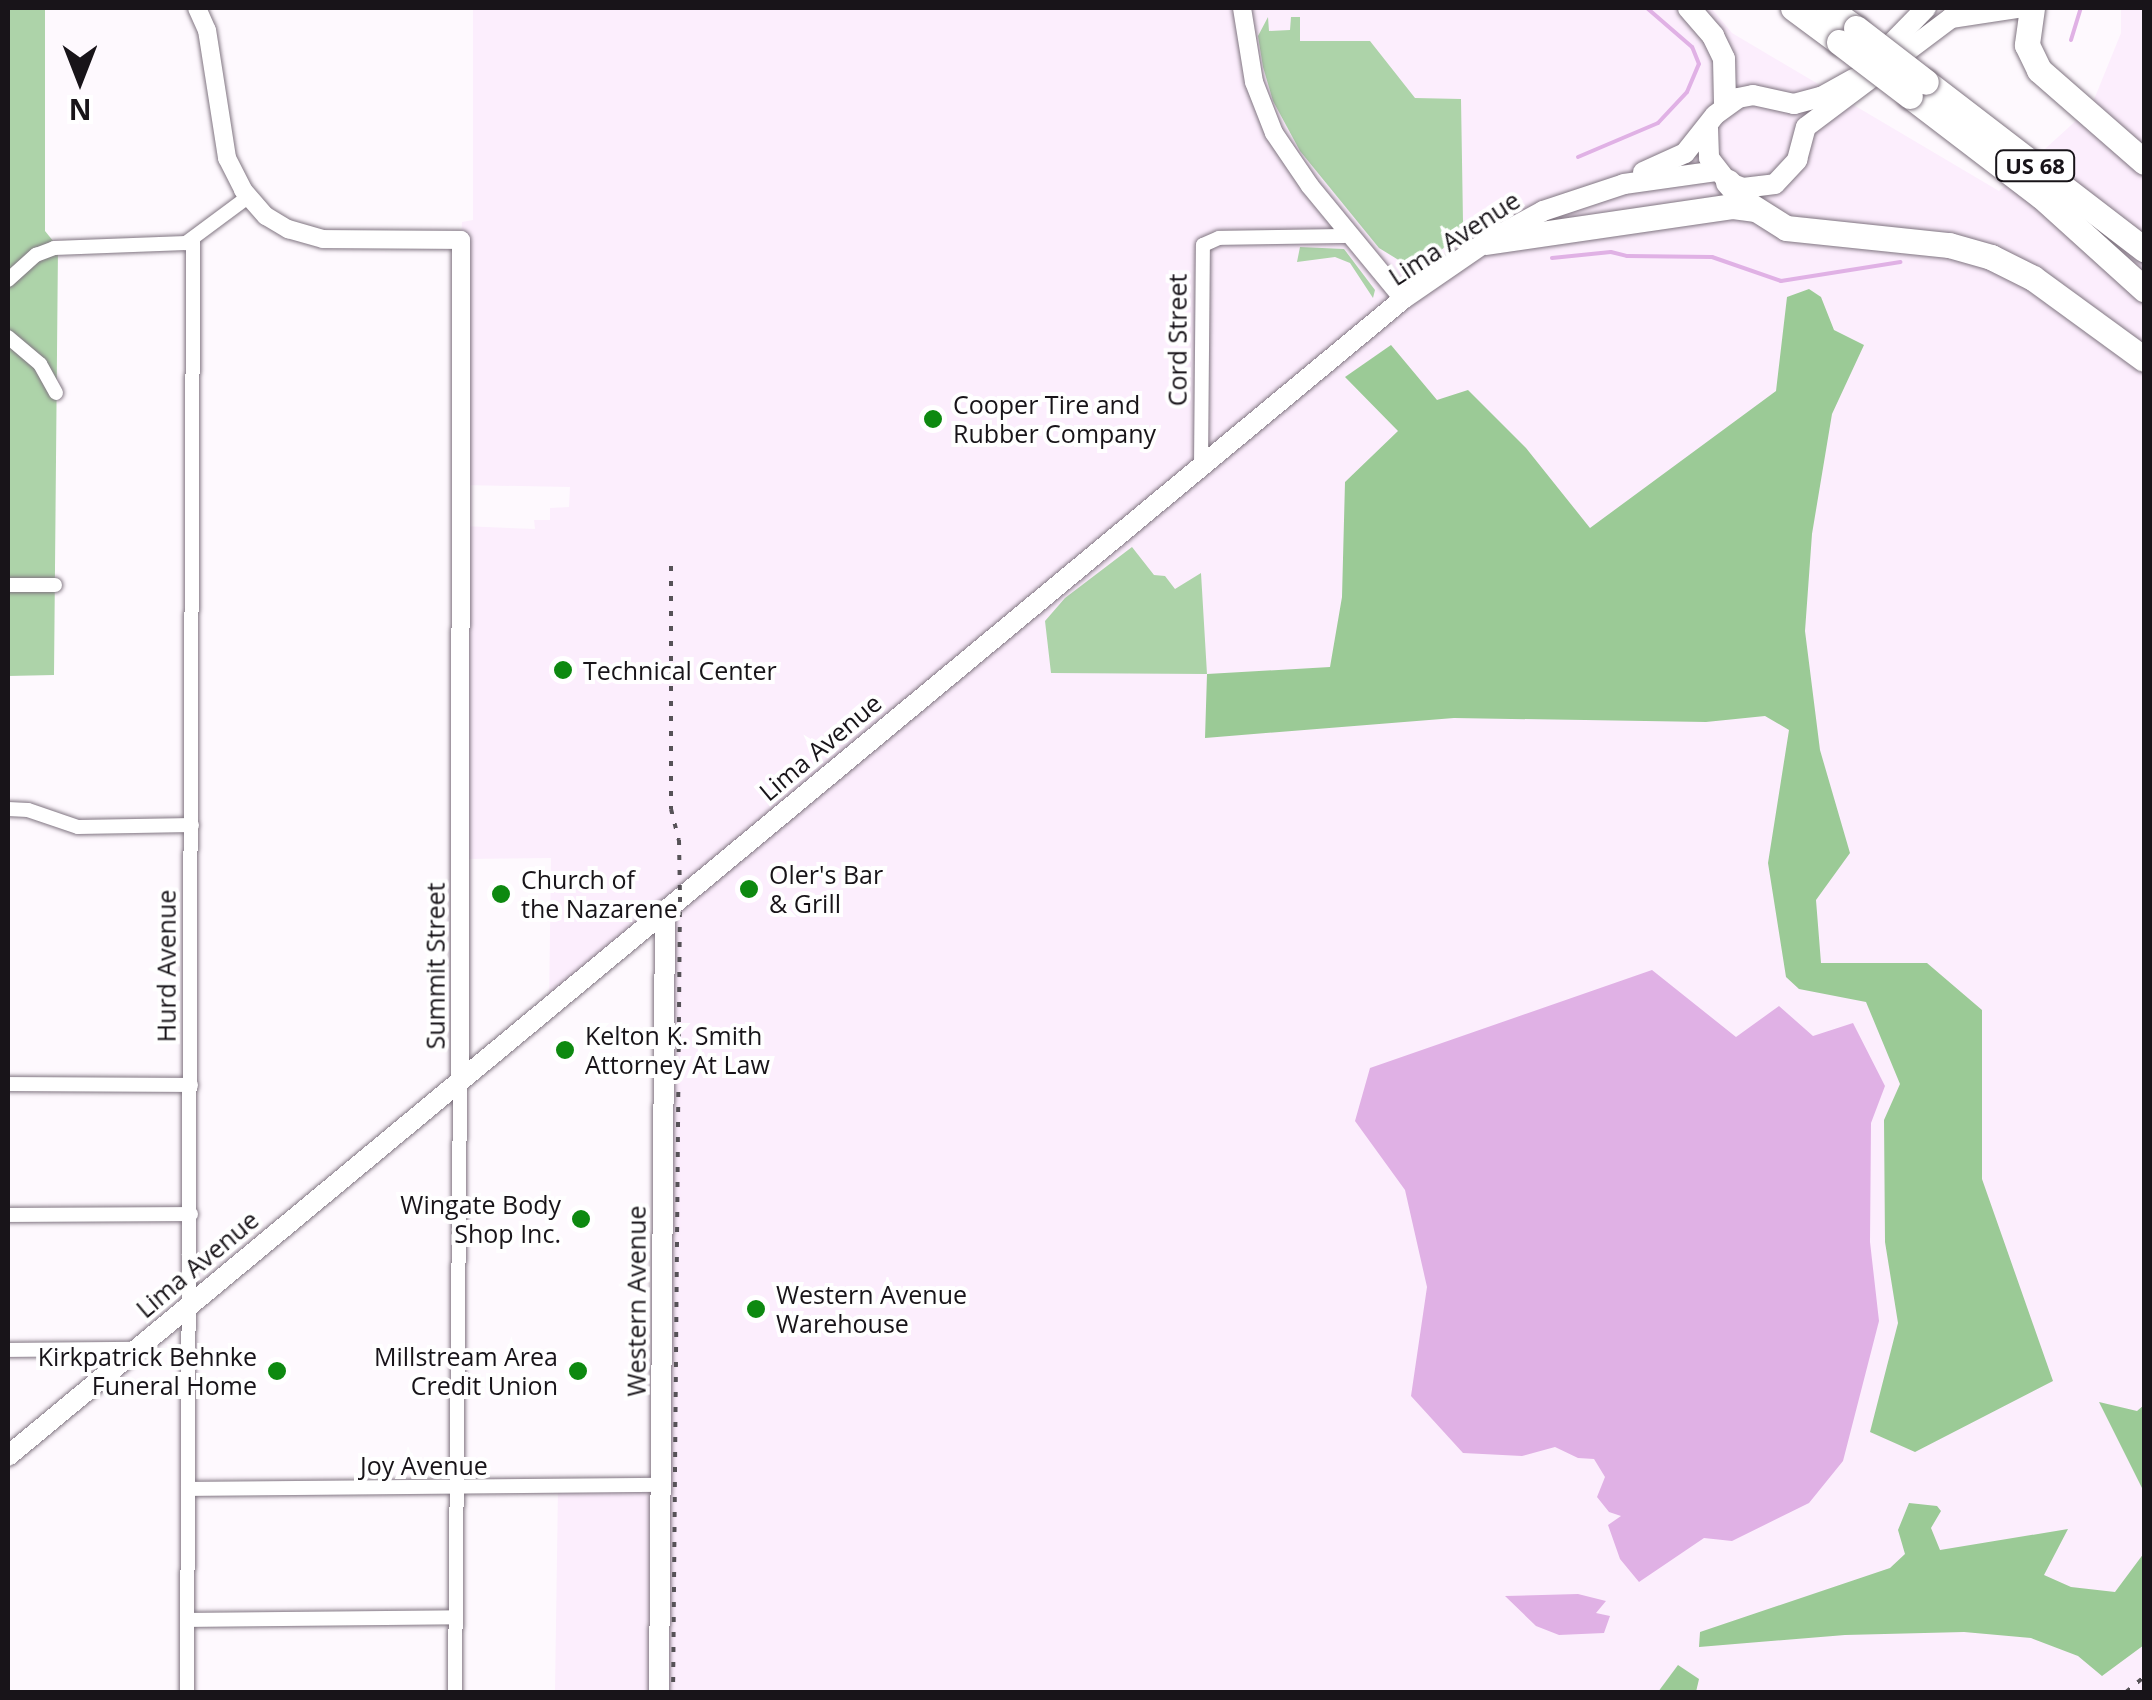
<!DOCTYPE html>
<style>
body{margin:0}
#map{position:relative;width:2152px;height:1700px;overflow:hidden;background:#fef9fe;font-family:"Open Sans",sans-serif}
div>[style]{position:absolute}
.built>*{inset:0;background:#fceefd}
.green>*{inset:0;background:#add3a9}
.forest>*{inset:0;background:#9bca96}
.water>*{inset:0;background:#e0b1e5}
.stream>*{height:4px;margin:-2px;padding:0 2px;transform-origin:2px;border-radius:2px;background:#e0b1e5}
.roads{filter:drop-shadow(0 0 2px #807581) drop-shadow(0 0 2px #807581)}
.minor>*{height:14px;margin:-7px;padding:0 7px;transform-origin:7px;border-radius:7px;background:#fff}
.tertiary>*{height:18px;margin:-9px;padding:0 9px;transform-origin:9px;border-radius:9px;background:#fff}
.secondary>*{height:20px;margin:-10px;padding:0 10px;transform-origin:10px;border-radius:10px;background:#fff}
.trunk>*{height:22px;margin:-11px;padding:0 11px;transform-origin:11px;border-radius:11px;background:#fff}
.motorway>*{height:25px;margin:-12.5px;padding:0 12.5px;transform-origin:12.5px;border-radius:12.5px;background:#fff}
.rail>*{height:4px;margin-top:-2px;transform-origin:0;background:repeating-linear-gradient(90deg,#565257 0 5px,transparent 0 15px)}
.bridges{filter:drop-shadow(0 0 2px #807581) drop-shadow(0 0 2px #807581)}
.motorway-bridge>*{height:25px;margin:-12.5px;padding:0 12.5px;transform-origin:12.5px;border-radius:12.5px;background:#fff}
.dots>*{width:28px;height:28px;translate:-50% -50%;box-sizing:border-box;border:5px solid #fff;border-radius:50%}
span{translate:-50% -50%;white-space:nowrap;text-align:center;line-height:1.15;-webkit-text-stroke:8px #fff;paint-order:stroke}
.shield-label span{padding:2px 8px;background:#fff;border:2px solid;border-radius:8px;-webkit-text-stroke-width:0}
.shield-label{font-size:22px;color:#181419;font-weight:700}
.street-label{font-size:25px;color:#181419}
.poi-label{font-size:25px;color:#181419}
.left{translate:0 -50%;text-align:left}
.right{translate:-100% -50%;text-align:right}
.frame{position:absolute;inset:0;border:10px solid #181419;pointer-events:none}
.north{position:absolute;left:30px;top:30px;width:100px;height:100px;-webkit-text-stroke:8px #fff;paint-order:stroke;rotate:180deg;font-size:28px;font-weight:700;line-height:40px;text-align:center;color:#181419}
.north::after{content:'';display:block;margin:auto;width:35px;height:45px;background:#181419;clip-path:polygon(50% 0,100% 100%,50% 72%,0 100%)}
</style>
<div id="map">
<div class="built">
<i style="clip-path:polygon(473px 8px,1711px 8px,1732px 33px,1999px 191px,2091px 107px,2121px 33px,2121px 8px,2144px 8px,2144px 1692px,555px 1692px,558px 1487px,659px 1485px,665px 912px,549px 1006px,551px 858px,460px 859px,462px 526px,535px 529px,534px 520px,550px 520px,550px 508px,569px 507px,570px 487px,462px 485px,461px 240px,462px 222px,473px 220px)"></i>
</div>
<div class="green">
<i style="clip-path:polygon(8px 8px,45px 8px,45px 231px,58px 247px,54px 675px,8px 676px)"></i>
<i style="clip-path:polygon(1268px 17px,1269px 31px,1290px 30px,1291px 17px,1300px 17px,1300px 41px,1370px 41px,1415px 98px,1461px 99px,1463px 222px,1453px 241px,1421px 265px,1410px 267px,1379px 248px,1300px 151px,1273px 101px,1263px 67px,1258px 36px)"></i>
<i style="clip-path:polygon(1300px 247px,1344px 249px,1375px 290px,1373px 298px,1350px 263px,1335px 257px,1297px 262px)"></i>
<i style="clip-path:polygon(1132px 547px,1154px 575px,1165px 576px,1175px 589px,1201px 573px,1207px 674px,1051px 673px,1045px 621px,1065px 598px)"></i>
</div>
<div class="forest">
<i style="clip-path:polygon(1809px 289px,1821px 297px,1834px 330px,1864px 345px,1832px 414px,1812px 534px,1805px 631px,1820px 750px,1850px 853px,1816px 900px,1821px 963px,1927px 963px,1982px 1010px,1982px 1179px,2053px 1381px,1915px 1452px,1870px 1432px,1898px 1323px,1885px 1242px,1884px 1120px,1900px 1084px,1866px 1002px,1799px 989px,1786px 977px,1768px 863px,1789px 730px,1765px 716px,1706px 722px,1454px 718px,1205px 738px,1207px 674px,1330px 667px,1342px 597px,1345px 482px,1398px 431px,1345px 377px,1391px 345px,1437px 400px,1468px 390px,1526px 448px,1590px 528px,1776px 391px,1787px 297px)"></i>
<i style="clip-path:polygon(2099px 1402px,2137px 1411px,2144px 1405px,2144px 1492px)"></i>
<i style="clip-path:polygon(1909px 1503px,1937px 1506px,1941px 1511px,1931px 1528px,1940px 1550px,2068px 1529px,2044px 1575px,2071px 1587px,2115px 1592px,2144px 1553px,2144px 1645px,2102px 1676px,2078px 1656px,2031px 1638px,1964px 1632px,1845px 1635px,1699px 1647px,1700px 1632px,1890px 1568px,1905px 1554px,1898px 1530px)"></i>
<i style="clip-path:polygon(1678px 1665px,1699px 1679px,1696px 1692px,1658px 1692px)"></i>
</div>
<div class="water">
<i style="clip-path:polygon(1652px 970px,1736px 1037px,1779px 1006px,1813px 1036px,1853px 1023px,1885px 1086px,1871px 1123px,1870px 1242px,1879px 1321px,1843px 1461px,1809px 1503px,1732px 1541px,1704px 1538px,1639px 1582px,1620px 1559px,1608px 1525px,1621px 1516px,1609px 1512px,1597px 1497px,1605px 1477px,1594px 1459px,1578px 1458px,1555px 1447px,1522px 1456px,1463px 1453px,1411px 1396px,1427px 1287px,1405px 1190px,1355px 1121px,1370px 1068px)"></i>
<i style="clip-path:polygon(1578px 1594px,1606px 1601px,1596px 1613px,1610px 1616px,1604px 1633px,1559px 1635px,1536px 1626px,1505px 1596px)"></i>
</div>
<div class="stream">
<i style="left:2071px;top:40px;width:34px;rotate:-73deg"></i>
<i style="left:1578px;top:157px;width:87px;rotate:-23deg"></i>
<i style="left:1658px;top:123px;width:42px;rotate:-46.9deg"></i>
<i style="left:1687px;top:92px;width:30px;rotate:-67deg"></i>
<i style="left:1699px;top:64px;width:18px;rotate:-112deg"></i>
<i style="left:1692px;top:47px;width:60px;rotate:-139.1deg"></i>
<i style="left:1552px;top:258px;width:59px;rotate:-5.8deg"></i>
<i style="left:1611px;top:252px;width:16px;rotate:14deg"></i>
<i style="left:1627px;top:256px;width:85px;rotate:0.7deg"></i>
<i style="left:1712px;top:257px;width:73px;rotate:19.2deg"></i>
<i style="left:1781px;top:281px;width:121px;rotate:-9deg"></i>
</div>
<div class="roads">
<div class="minor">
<i style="left:8px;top:280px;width:38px;rotate:-42deg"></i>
<i style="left:36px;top:255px;width:19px;rotate:-21deg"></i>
<i style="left:54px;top:248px;width:132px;rotate:-2.2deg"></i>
<i style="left:186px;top:243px;width:77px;rotate:-36.6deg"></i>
<i style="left:8px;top:337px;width:42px;rotate:40.2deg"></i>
<i style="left:40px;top:364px;width:33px;rotate:61deg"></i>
<i style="left:1201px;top:466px;width:221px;rotate:-89.5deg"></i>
<i style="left:1203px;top:245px;width:17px;rotate:-24deg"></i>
<i style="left:1219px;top:238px;width:132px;rotate:-0.9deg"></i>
<i style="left:8px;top:585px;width:47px"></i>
<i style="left:8px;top:809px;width:20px;rotate:3deg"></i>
<i style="left:28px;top:810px;width:53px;rotate:18.8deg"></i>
<i style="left:78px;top:827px;width:114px;rotate:-1deg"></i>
<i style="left:8px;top:1084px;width:183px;rotate:0.3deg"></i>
<i style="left:8px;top:1215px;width:183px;rotate:-0.3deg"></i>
<i style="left:8px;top:1350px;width:126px;rotate:-0.5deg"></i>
<i style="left:188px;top:1489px;width:472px;rotate:-0.5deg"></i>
<i style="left:188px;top:1620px;width:267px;rotate:-0.6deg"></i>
<i style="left:187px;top:1692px;width:1452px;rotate:-89.76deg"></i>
<i style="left:455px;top:1692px;width:611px;rotate:-89.53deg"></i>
</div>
<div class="tertiary">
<i style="left:197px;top:8px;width:24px;rotate:66deg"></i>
<i style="left:207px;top:30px;width:130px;rotate:81.1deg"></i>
<i style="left:227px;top:158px;width:36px;rotate:63deg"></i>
<i style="left:243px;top:190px;width:35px;rotate:49deg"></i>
<i style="left:266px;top:216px;width:26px;rotate:31deg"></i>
<i style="left:288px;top:229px;width:36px;rotate:16deg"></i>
<i style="left:323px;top:239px;width:138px;rotate:0.4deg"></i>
<i style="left:461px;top:240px;width:841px;rotate:90.07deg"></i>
<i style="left:1242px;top:8px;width:75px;rotate:80.8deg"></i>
<i style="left:1254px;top:82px;width:55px;rotate:68.6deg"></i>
<i style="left:1274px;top:133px;width:64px;rotate:55.8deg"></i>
<i style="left:1310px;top:186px;width:146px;rotate:50.5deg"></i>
</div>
<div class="secondary">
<i style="left:1875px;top:60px;width:73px;rotate:-45.6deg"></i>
<i style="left:1708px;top:128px;width:30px;rotate:88deg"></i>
<i style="left:1709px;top:158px;width:31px;rotate:52deg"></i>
<i style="left:1728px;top:182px;width:16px;rotate:22deg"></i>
<i style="left:1743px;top:188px;width:32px;rotate:-7deg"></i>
<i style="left:1775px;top:184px;width:33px;rotate:-47deg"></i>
<i style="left:1797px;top:160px;width:34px;rotate:-75deg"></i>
<i style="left:1806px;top:127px;width:181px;rotate:-36.9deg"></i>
<i style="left:1951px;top:18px;width:68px;rotate:-8.5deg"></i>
<i style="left:1643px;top:172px;width:46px;rotate:-24.3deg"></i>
<i style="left:1685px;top:153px;width:48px;rotate:-51.7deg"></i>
<i style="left:1715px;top:115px;width:29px;rotate:-36deg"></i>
<i style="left:1738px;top:98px;width:15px;rotate:-11deg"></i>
<i style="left:1753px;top:95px;width:42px;rotate:12.4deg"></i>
<i style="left:1794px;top:104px;width:28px;rotate:-15deg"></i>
<i style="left:1821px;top:97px;width:37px;rotate:-29deg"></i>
<i style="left:8px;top:1456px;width:1812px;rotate:-39.67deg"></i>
<i style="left:1403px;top:299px;width:101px;rotate:-34.5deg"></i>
<i style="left:1486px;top:242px;width:65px;rotate:-28.5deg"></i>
<i style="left:1543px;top:211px;width:85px;rotate:-18.4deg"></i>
<i style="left:1624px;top:184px;width:93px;rotate:-8deg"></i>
<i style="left:659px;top:1692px;width:782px;rotate:-89.56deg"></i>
</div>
<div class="trunk">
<i style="left:1689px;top:8px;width:37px;rotate:49deg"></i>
<i style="left:1713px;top:36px;width:25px;rotate:64deg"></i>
<i style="left:1724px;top:59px;width:45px;rotate:88.7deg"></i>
</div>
<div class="motorway">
<i style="left:1793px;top:8px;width:57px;rotate:36.5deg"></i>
<i style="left:1828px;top:8px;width:34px;rotate:36deg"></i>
<i style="left:2032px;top:8px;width:37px;rotate:98deg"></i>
<i style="left:2027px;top:45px;width:28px;rotate:64deg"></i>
<i style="left:2039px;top:70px;width:140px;rotate:41.2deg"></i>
<i style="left:1926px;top:82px;width:275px;rotate:37.5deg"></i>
<i style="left:1910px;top:96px;width:165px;rotate:37.4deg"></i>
<i style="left:2041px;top:196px;width:139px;rotate:42.1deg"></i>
<i style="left:1728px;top:182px;width:30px;rotate:48deg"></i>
<i style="left:1748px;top:204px;width:45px;rotate:32.3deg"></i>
<i style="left:1786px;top:228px;width:164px;rotate:6deg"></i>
<i style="left:1949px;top:245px;width:44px;rotate:15.9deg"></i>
<i style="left:1991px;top:257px;width:47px;rotate:26.6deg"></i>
<i style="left:2033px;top:278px;width:137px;rotate:36.1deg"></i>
<i style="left:1486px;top:242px;width:250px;rotate:-8.3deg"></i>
<i style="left:1733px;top:206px;width:21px;rotate:8deg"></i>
</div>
</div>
<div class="rail">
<i style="left:671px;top:566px;width:243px;rotate:90deg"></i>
<i style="left:671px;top:809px;width:32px;rotate:76deg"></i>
<i style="left:679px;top:840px;width:57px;rotate:89deg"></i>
<i style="left:680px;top:897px;width:795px;rotate:90.5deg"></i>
<i style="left:2126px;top:1692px;width:23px;rotate:-40deg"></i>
</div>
<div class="bridges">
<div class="motorway-bridge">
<i style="left:1856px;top:28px;width:88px;rotate:37.6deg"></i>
<i style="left:1839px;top:42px;width:89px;rotate:37.3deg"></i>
</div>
</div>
<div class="dots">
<i style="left:933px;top:419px;background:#0d8910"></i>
<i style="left:563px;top:670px;background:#0d8910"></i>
<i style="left:749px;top:889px;background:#0d8910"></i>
<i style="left:501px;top:894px;background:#0d8910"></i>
<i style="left:565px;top:1050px;background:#0d8910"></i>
<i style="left:581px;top:1219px;background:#0d8910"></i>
<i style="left:756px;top:1309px;background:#0d8910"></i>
<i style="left:277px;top:1371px;background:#0d8910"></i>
<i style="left:578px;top:1371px;background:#0d8910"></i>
</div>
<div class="shield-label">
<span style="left:2035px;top:166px">US 68</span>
</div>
<div class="street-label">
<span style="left:1454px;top:238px;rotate:-33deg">Lima Avenue</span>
<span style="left:1177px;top:340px;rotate:-90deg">Cord Street</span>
<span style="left:820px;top:747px;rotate:-40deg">Lima Avenue</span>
<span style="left:166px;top:966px;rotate:-90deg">Hurd Avenue</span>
<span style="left:435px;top:966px;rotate:-90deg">Summit Street</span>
<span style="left:197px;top:1264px;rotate:-40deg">Lima Avenue</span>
<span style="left:636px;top:1301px;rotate:-90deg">Western Avenue</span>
<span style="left:424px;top:1465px">Joy Avenue</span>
</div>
<div class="poi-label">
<span class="left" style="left:953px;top:419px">Cooper Tire and<br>Rubber Company</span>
<span class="left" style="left:583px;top:670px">Technical Center</span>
<span class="left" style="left:769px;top:889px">Oler's Bar<br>&amp; Grill</span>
<span class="left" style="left:521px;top:894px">Church of<br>the Nazarene</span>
<span class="left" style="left:585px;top:1050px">Kelton K. Smith<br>Attorney At Law</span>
<span class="right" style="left:561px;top:1219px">Wingate Body<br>Shop Inc.</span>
<span class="left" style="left:776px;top:1309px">Western Avenue<br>Warehouse</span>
<span class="right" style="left:257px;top:1371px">Kirkpatrick Behnke<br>Funeral Home</span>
<span class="right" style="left:558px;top:1371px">Millstream Area<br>Credit Union</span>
</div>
<div class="frame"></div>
<div class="north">N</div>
</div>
